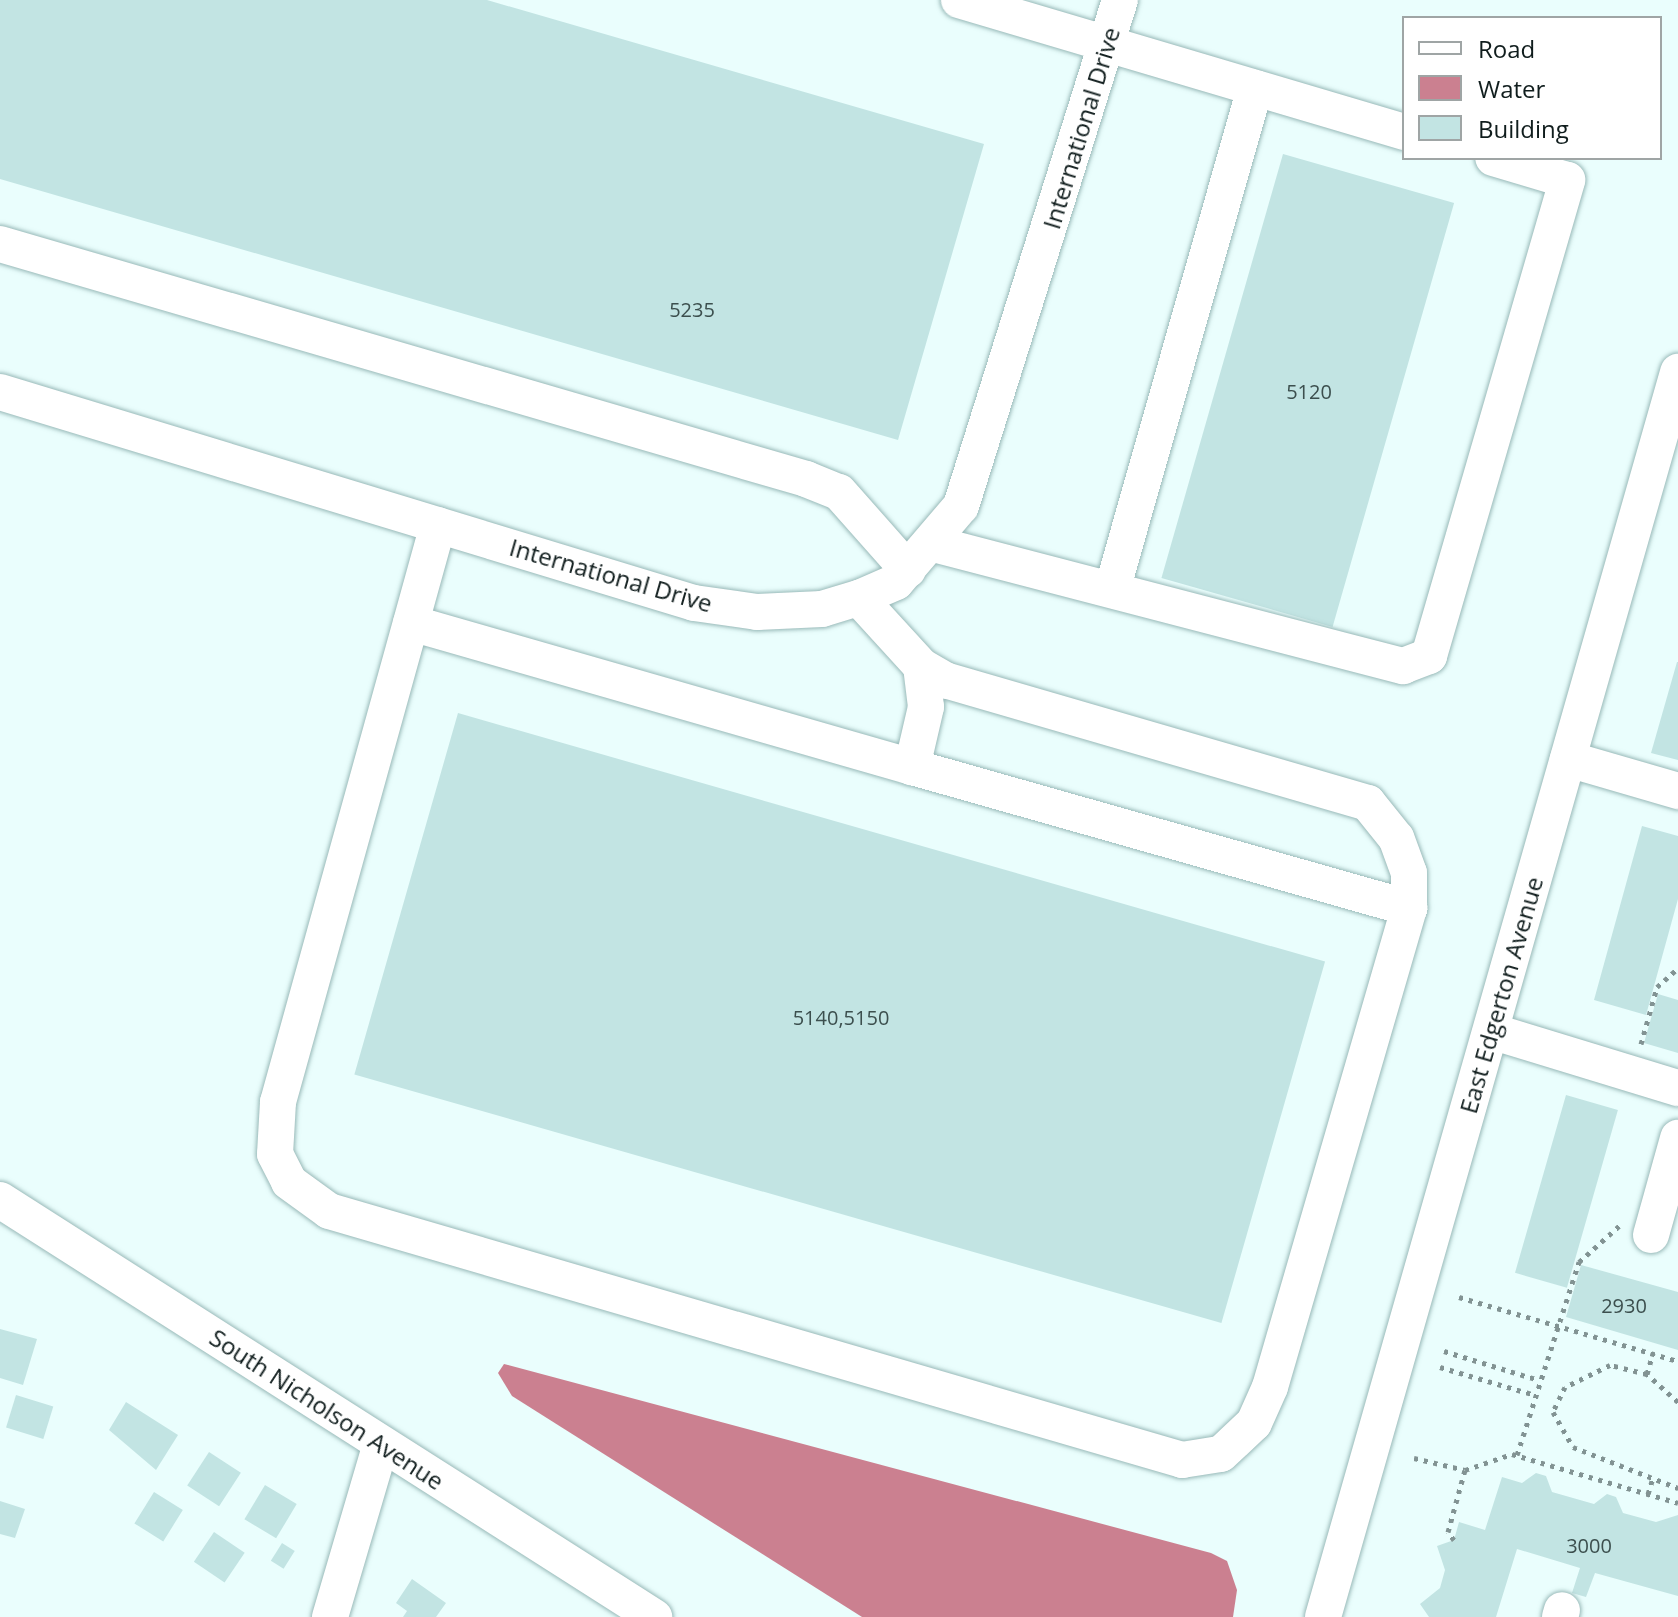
<!DOCTYPE html>
<style>
body{margin:0}
#map{position:relative;width:1678px;height:1617px;overflow:hidden;background:#eafefd;font-family:"Open Sans",sans-serif}
div>[style]{position:absolute}
.water>*{inset:0;background:#cb8090}
.building>*{inset:0;background:#c2e4e3;transform-origin:0 0}
.path>*{height:5px;margin-top:-2.5px;transform-origin:0;background:repeating-linear-gradient(90deg,#829393 0 4px,transparent 0 10px)}
.roads{filter:drop-shadow(0 0 2px #98b9b8) drop-shadow(0 0 2px #98b9b8)}
.minor>*{height:36px;margin:-18px;padding:0 18px;transform-origin:18px;border-radius:18px;background:#fff}
span{translate:-50% -50%;white-space:nowrap;text-align:center;line-height:1.15;-webkit-text-stroke:8px #fff;paint-order:stroke}
.number-label{font-size:20px;color:#3c4f4e}
.number-label span{-webkit-text-stroke-width:0}
.street-label{font-size:24px;color:#101d1d}
.legend{position:absolute;left:1402px;top:16px;width:260px;height:144px;box-sizing:border-box;background:#fff;border:2px solid #9fa5a5;margin:0;padding:10px 14px;list-style:none;font-size:24px;color:#101d1d}
.legend li{display:flex;align-items:center;gap:16px;height:40px}
.legend b{width:40px;border:2px solid #9fa5a5}
</style>
<div id="map">
<div class="water">
<i style="clip-path:polygon(504px 1364px,1211px 1553px,1227px 1561px,1237px 1590px,1233px 1617px,862px 1617px,512px 1396px,498px 1373px)"></i>
</div>
<div class="building">
<i style="clip-path:polygon(0 0,487px 0,984px 144px,898px 440px,0 179px)"></i>
<i style="left:1283px;top:154px;width:178px;height:441px;rotate:16deg"></i>
<i style="clip-path:polygon(1677px 662px,1678px 662px,1678px 760px,1651px 753px)"></i>
<i style="left:458px;top:713px;width:902px;height:376px;rotate:16deg"></i>
<i style="clip-path:polygon(1642px 826px,1678px 836px,1678px 899px,1646px 1015px,1594px 1000px)"></i>
<i style="clip-path:polygon(1658px 994px,1678px 1000px,1678px 1053px,1644px 1043px)"></i>
<i style="left:1566px;top:1095px;width:54px;height:185px;rotate:16deg"></i>
<i style="clip-path:polygon(1581px 1265px,1678px 1292px,1678px 1350px,1566px 1317px)"></i>
<i style="clip-path:polygon(0 1329px,37px 1339px,23px 1385px,0 1378px)"></i>
<i style="left:16px;top:1395px;width:39px;height:34px;rotate:17deg"></i>
<i style="clip-path:polygon(126px 1402px,178px 1435px,156px 1470px,109px 1430px)"></i>
<i style="left:209px;top:1452px;width:38px;height:40px;rotate:33deg"></i>
<i style="clip-path:polygon(1536px 1473px,1546px 1476px,1552px 1492px,1594px 1504px,1607px 1494px,1616px 1497px,1623px 1513px,1656px 1522px,1678px 1515px,1678px 1596px,1595px 1573px,1586px 1597px,1572px 1593px,1580px 1568px,1517px 1549px,1496px 1617px,1429px 1617px,1420px 1604px,1440px 1588px,1445px 1570px,1437px 1546px,1454px 1540px,1459px 1522px,1485px 1530px,1502px 1477px,1522px 1483px)"></i>
<i style="left:265px;top:1485px;width:37px;height:40px;rotate:31deg"></i>
<i style="left:154px;top:1492px;width:34px;height:37px;rotate:32deg"></i>
<i style="clip-path:polygon(0 1501px,25px 1509px,15px 1538px,0 1534px)"></i>
<i style="left:214px;top:1532px;width:37px;height:36px;rotate:34deg"></i>
<i style="left:282px;top:1543px;width:15px;height:21px;rotate:32deg"></i>
<i style="clip-path:polygon(412px 1579px,446px 1603px,436px 1617px,403px 1617px,407px 1611px,396px 1603px)"></i>
</div>
<div class="path">
<i style="left:1641px;top:1044px;width:59px;rotate:-74.3deg"></i>
<i style="left:1657px;top:987px;width:28px;rotate:-42deg"></i>
<i style="left:1459px;top:1297px;width:228px;rotate:16.3deg"></i>
<i style="left:1444px;top:1351px;width:99px;rotate:17deg"></i>
<i style="left:1440px;top:1367px;width:99px;rotate:16.4deg"></i>
<i style="left:1647px;top:1374px;width:22px;rotate:-74deg"></i>
<i style="left:1678px;top:1402px;width:42px;rotate:-137.9deg"></i>
<i style="left:1647px;top:1374px;width:38px;rotate:-166deg"></i>
<i style="left:1610px;top:1365px;width:50px;rotate:153.9deg"></i>
<i style="left:1565px;top:1387px;width:28px;rotate:116deg"></i>
<i style="left:1553px;top:1412px;width:40px;rotate:60.3deg"></i>
<i style="left:1573px;top:1447px;width:113px;rotate:21.3deg"></i>
<i style="left:1517px;top:1455px;width:203px;rotate:-72.2deg"></i>
<i style="left:1579px;top:1262px;width:54px;rotate:-42deg"></i>
<i style="left:1414px;top:1458px;width:52px;rotate:13.2deg"></i>
<i style="left:1465px;top:1470px;width:50px;rotate:-18.8deg"></i>
<i style="left:1512px;top:1454px;width:173px;rotate:16.4deg"></i>
<i style="left:1648px;top:1494px;width:17px;rotate:-73deg"></i>
<i style="left:1454px;top:1540px;width:10px;rotate:-127deg"></i>
<i style="left:1448px;top:1532px;width:64px;rotate:-74.7deg"></i>
</div>
<div class="roads">
<div class="minor">
<i style="left:959px;top:0;width:464px;rotate:16.5deg"></i>
<i style="left:0;top:244px;width:840px;rotate:16.25deg"></i>
<i style="left:806px;top:479px;width:35px;rotate:22deg"></i>
<i style="left:839px;top:492px;width:104px;rotate:48.5deg"></i>
<i style="left:0;top:392px;width:725px;rotate:16.91deg"></i>
<i style="left:694px;top:603px;width:64px;rotate:8.1deg"></i>
<i style="left:757px;top:612px;width:65px;rotate:-2.6deg"></i>
<i style="left:822px;top:609px;width:39px;rotate:-17deg"></i>
<i style="left:859px;top:598px;width:40px;rotate:-23.4deg"></i>
<i style="left:896px;top:582px;width:100px;rotate:-49.5deg"></i>
<i style="left:961px;top:506px;width:530px;rotate:-72.56deg"></i>
<i style="left:438px;top:525px;width:599px;rotate:105.5deg"></i>
<i style="left:278px;top:1102px;width:52px;rotate:93.3deg"></i>
<i style="left:275px;top:1154px;width:31px;rotate:63deg"></i>
<i style="left:289px;top:1182px;width:49px;rotate:35.9deg"></i>
<i style="left:329px;top:1211px;width:889px;rotate:16.27deg"></i>
<i style="left:1182px;top:1460px;width:39px;rotate:-9deg"></i>
<i style="left:1221px;top:1454px;width:45px;rotate:-43.2deg"></i>
<i style="left:1254px;top:1423px;width:39px;rotate:-66deg"></i>
<i style="left:1270px;top:1387px;width:499px;rotate:-73.8deg"></i>
<i style="left:1409px;top:908px;width:35px;rotate:-90deg"></i>
<i style="left:1409px;top:873px;width:37px;rotate:-110deg"></i>
<i style="left:1396px;top:838px;width:45px;rotate:-128.7deg"></i>
<i style="left:1368px;top:803px;width:438px;rotate:-163.8deg"></i>
<i style="left:947px;top:681px;width:30px;rotate:-150deg"></i>
<i style="left:921px;top:666px;width:92px;rotate:-132.4deg"></i>
<i style="left:934px;top:544px;width:485px;rotate:14.6deg"></i>
<i style="left:1403px;top:666px;width:28px;rotate:-21deg"></i>
<i style="left:1429px;top:656px;width:496px;rotate:-73.8deg"></i>
<i style="left:1567px;top:180px;width:77px;rotate:-163.4deg"></i>
<i style="left:1112px;top:590px;width:522px;rotate:-74.1deg"></i>
<i style="left:411px;top:623px;width:521px;rotate:16.04deg"></i>
<i style="left:921px;top:666px;width:41px;rotate:83deg"></i>
<i style="left:926px;top:707px;width:62px;rotate:103.1deg"></i>
<i style="left:912px;top:767px;width:517px;rotate:15.84deg"></i>
<i style="left:1568px;top:759px;width:115px;rotate:16.2deg"></i>
<i style="left:1491px;top:1031px;width:195px;rotate:17deg"></i>
<i style="left:0;top:1200px;width:776px;rotate:32.52deg"></i>
<i style="left:1651px;top:1235px;width:101px;rotate:-74.4deg"></i>
<i style="left:330px;top:1617px;width:180px;rotate:-73.6deg"></i>
<i style="left:1323px;top:1617px;width:1295px;rotate:-74.08deg"></i>
<i style="left:1560px;top:1617px;width:7px;rotate:-74deg"></i>
</div>
</div>
<div class="number-label">
<span style="left:692px;top:309px">5235</span>
<span style="left:1309px;top:391px">5120</span>
<span style="left:841px;top:1017px">5140,5150</span>
<span style="left:1624px;top:1305px">2930</span>
<span style="left:1589px;top:1545px">3000</span>
</div>
<div class="street-label">
<span style="left:1081px;top:128px;rotate:-73deg">International Drive</span>
<span style="left:611px;top:575px;rotate:16deg">International Drive</span>
<span style="left:1501px;top:995px;rotate:-74deg">East Edgerton Avenue</span>
<span style="left:327px;top:1409px;rotate:33deg">South Nicholson Avenue</span>
</div>
<ul class="legend">
<li><b style="height:10px;background:#fff"></b>Road</li>
<li><b style="height:22px;background:#cb8090"></b>Water</li>
<li><b style="height:22px;background:#c2e4e3"></b>Building</li>
</ul>
</div>
